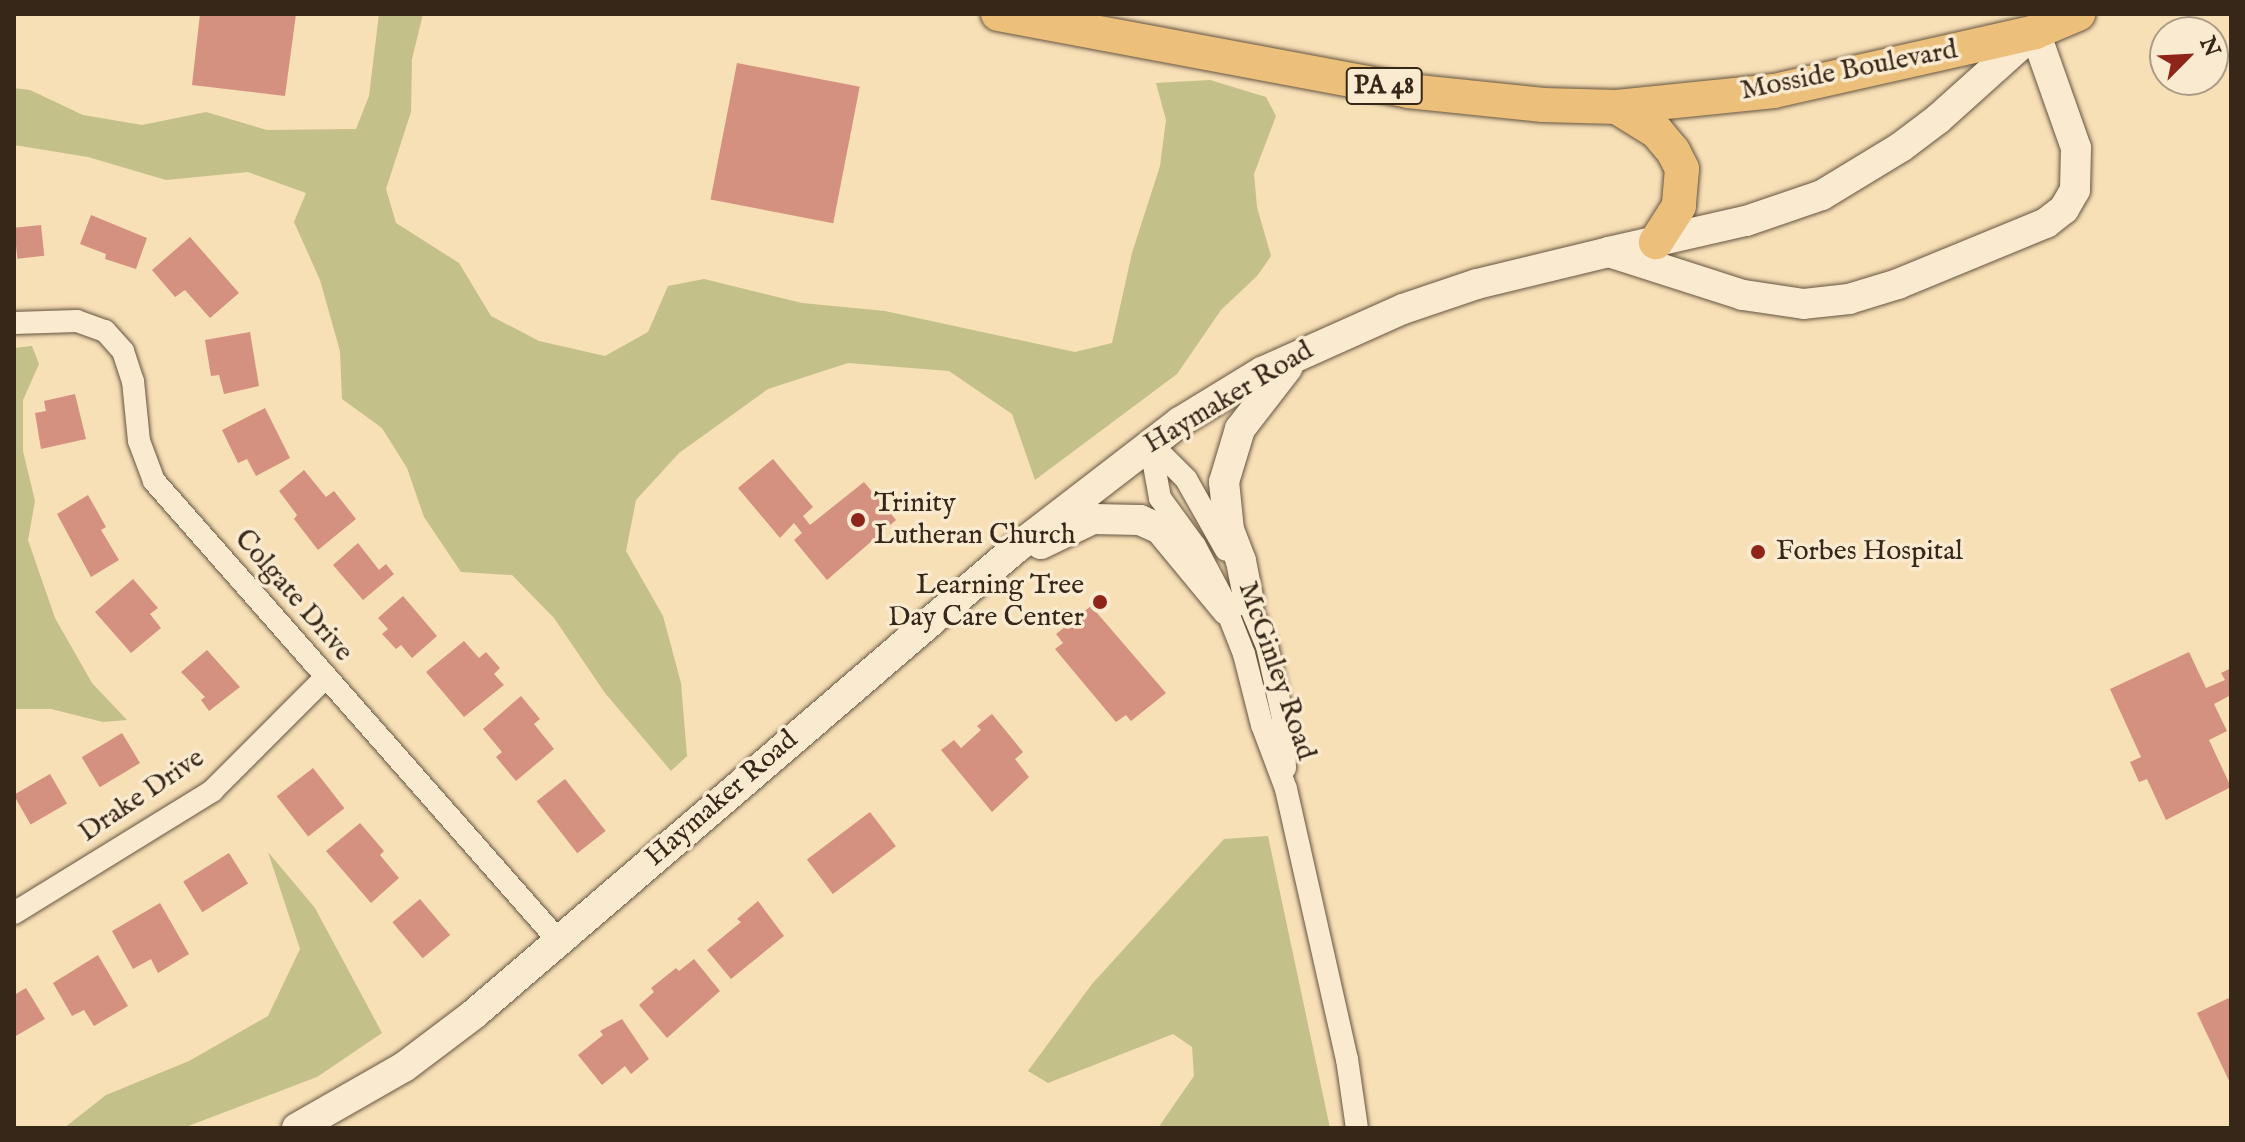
<!DOCTYPE html>
<style>
body{margin:0}
#map{position:relative;width:2245px;height:1142px;overflow:hidden;background:#f7dfb6;font-family:"IM FELL English",serif}
div>[style]{position:absolute}
.green>*{inset:0;background:#c4c089}
.building>*{inset:0;background:#d5917f;transform-origin:0 0}
.roads{filter:drop-shadow(0 0 2px #665540) drop-shadow(0 0 2px #665540)}
.street>*{height:22px;margin:-11px;padding:0 11px;transform-origin:11px;border-radius:11px;background:#faead0}
.secondary>*{height:30px;margin:-15px;padding:0 15px;transform-origin:15px;border-radius:15px;background:#faead0}
.primary>*{height:34px;margin:-17px;padding:0 17px;transform-origin:17px;border-radius:17px;background:#ecc07b}
.dots>*{width:22px;height:22px;translate:-50% -50%;box-sizing:border-box;border:4px solid #faead0;border-radius:50%}
span{translate:-50% -50%;white-space:nowrap;text-align:center;line-height:1.15;-webkit-text-stroke:7px #faead0;paint-order:stroke}
.shield-label span{padding:2px 6px;background:#faead0;border:2px solid;border-radius:6px;-webkit-text-stroke-width:0}
.shield-label{font-size:26px;color:#362719;font-weight:700}
.street-label{font-size:28px;color:#362719}
.poi-label{font-size:28px;color:#362719}
.left{translate:0 -50%;text-align:left}
.right{translate:-100% -50%;text-align:right}
.frame{position:absolute;inset:0;border:16px solid #362719;pointer-events:none}
.north{position:absolute;left:2149px;top:16px;width:80px;height:80px;box-sizing:border-box;background:#faead0;border:2px solid #ac9c87;border-radius:50%;rotate:66deg;font-size:22px;font-weight:700;line-height:32px;text-align:center;color:#362719}
.north::after{content:'';display:block;margin:auto;width:28px;height:36px;background:#8f2418;clip-path:polygon(50% 0,100% 100%,50% 72%,0 100%)}
</style>
<div id="map">
<div class="green">
<i style="clip-path:polygon(379px 14px,423px 14px,412px 59px,411px 112px,386px 189px,396px 223px,459px 263px,491px 316px,539px 341px,605px 356px,648px 332px,668px 286px,704px 279px,802px 303px,885px 311px,1075px 352px,1112px 343px,1132px 253px,1160px 166px,1166px 120px,1156px 83px,1210px 80px,1266px 97px,1276px 116px,1254px 174px,1257px 207px,1271px 256px,1257px 276px,1221px 310px,1177px 374px,1035px 480px,1012px 414px,949px 371px,848px 363px,768px 389px,679px 453px,636px 500px,626px 551px,663px 616px,681px 683px,687px 756px,671px 771px,605px 693px,554px 618px,512px 575px,461px 572px,424px 517px,407px 468px,382px 428px,342px 399px,340px 351px,320px 280px,294px 222px,306px 193px,248px 172px,166px 180px,88px 157px,14px 145px,14px 88px,30px 90px,83px 115px,142px 125px,206px 112px,267px 130px,356px 129px,369px 96px)"></i>
<i style="clip-path:polygon(32px 346px,39px 364px,23px 400px,23px 451px,35px 501px,28px 540px,55px 618px,92px 683px,127px 720px,103px 722px,51px 709px,14px 709px,14px 348px)"></i>
<i style="clip-path:polygon(1268px 836px,1330px 1128px,1158px 1128px,1194px 1076px,1192px 1047px,1173px 1034px,1048px 1083px,1028px 1071px,1092px 984px,1224px 839px)"></i>
<i style="clip-path:polygon(268px 852px,315px 908px,382px 1033px,317px 1077px,183px 1128px,64px 1128px,106px 1095px,189px 1061px,268px 1016px,300px 949px)"></i>
</div>
<div class="building">
<i style="clip-path:polygon(200px 14px,296px 14px,285px 96px,192px 85px)"></i>
<i style="left:737px;top:63px;width:125px;height:139px;rotate:11deg"></i>
<i style="clip-path:polygon(91px 215px,147px 238px,136px 269px,105px 259px,106px 254px,80px 244px)"></i>
<i style="left:41px;top:225px;width:31px;height:27px;rotate:84deg"></i>
<i style="clip-path:polygon(190px 237px,239px 293px,210px 318px,185px 290px,175px 297px,152px 270px)"></i>
<i style="clip-path:polygon(250px 332px,259px 386px,224px 394px,219px 375px,211px 376px,205px 340px)"></i>
<i style="clip-path:polygon(75px 394px,86px 439px,41px 449px,35px 413px,46px 411px,44px 401px)"></i>
<i style="clip-path:polygon(265px 408px,290px 458px,256px 476px,247px 459px,238px 463px,222px 430px)"></i>
<i style="clip-path:polygon(773px 459px,813px 507px,803px 516px,810px 525px,864px 482px,896px 520px,827px 580px,794px 540px,802px 533px,794px 523px,780px 538px,738px 488px)"></i>
<i style="clip-path:polygon(304px 470px,326px 497px,334px 491px,356px 519px,318px 550px,294px 519px,297px 515px,279px 491px)"></i>
<i style="clip-path:polygon(88px 495px,106px 527px,101px 530px,119px 560px,91px 577px,57px 514px)"></i>
<i style="clip-path:polygon(358px 543px,379px 570px,386px 564px,394px 574px,363px 600px,333px 565px)"></i>
<i style="clip-path:polygon(133px 579px,158px 608px,150px 614px,161px 628px,131px 653px,95px 612px)"></i>
<i style="clip-path:polygon(403px 596px,437px 636px,412px 658px,401px 645px,396px 649px,382px 634px,388px 629px,378px 618px)"></i>
<i style="clip-path:polygon(1091px 606px,1166px 693px,1131px 721px,1126px 715px,1116px 722px,1055px 649px,1063px 643px,1056px 634px)"></i>
<i style="clip-path:polygon(464px 641px,479px 658px,486px 652px,500px 668px,494px 674px,504px 685px,464px 717px,426px 672px)"></i>
<i style="clip-path:polygon(207px 650px,240px 687px,209px 711px,201px 700px,205px 697px,181px 672px)"></i>
<i style="clip-path:polygon(2189px 652px,2206px 688px,2225px 680px,2221px 673px,2231px 668px,2231px 695px,2214px 704px,2227px 731px,2209px 740px,2231px 787px,2166px 820px,2147px 779px,2139px 782px,2130px 762px,2141px 757px,2110px 689px)"></i>
<i style="clip-path:polygon(521px 696px,540px 719px,534px 724px,554px 749px,516px 781px,496px 757px,502px 752px,483px 729px)"></i>
<i style="clip-path:polygon(992px 714px,1023px 752px,1015px 759px,1029px 777px,992px 812px,941px 750px,954px 740px,961px 748px,981px 730px,977px 726px)"></i>
<i style="left:122px;top:733px;width:35px;height:47px;rotate:59deg"></i>
<i style="left:313px;top:768px;width:51px;height:46px;rotate:52deg"></i>
<i style="left:50px;top:774px;width:34px;height:42px;rotate:60deg"></i>
<i style="left:565px;top:779px;width:66px;height:36px;rotate:52deg"></i>
<i style="left:870px;top:812px;width:43px;height:79px;rotate:53deg"></i>
<i style="clip-path:polygon(360px 823px,384px 851px,380px 855px,399px 878px,371px 903px,326px 851px)"></i>
<i style="left:229px;top:853px;width:36px;height:54px;rotate:58deg"></i>
<i style="left:420px;top:899px;width:47px;height:36px;rotate:50deg"></i>
<i style="clip-path:polygon(758px 901px,784px 936px,731px 979px,707px 950px,741px 922px,737px 919px)"></i>
<i style="clip-path:polygon(160px 903px,189px 954px,158px 973px,151px 959px,133px 969px,112px 931px)"></i>
<i style="clip-path:polygon(98px 955px,128px 1006px,94px 1026px,84px 1010px,72px 1016px,53px 983px)"></i>
<i style="clip-path:polygon(694px 959px,720px 991px,667px 1038px,639px 1005px,654px 992px,651px 988px,676px 968px,679px 971px)"></i>
<i style="clip-path:polygon(26px 988px,45px 1019px,14px 1037px,14px 995px)"></i>
<i style="clip-path:polygon(2231px 997px,2231px 1085px,2197px 1013px)"></i>
<i style="clip-path:polygon(622px 1019px,649px 1059px,631px 1074px,625px 1066px,602px 1085px,578px 1055px,603px 1035px,600px 1031px)"></i>
</div>
<div class="roads">
<div class="street">
<i style="left:14px;top:323px;width:63px;rotate:-1.8deg"></i>
<i style="left:77px;top:321px;width:30px;rotate:20deg"></i>
<i style="left:105px;top:331px;width:27px;rotate:48deg"></i>
<i style="left:123px;top:351px;width:32px;rotate:72deg"></i>
<i style="left:133px;top:381px;width:60px;rotate:84.3deg"></i>
<i style="left:139px;top:441px;width:43px;rotate:69.4deg"></i>
<i style="left:154px;top:481px;width:611px;rotate:48.65deg"></i>
<i style="left:1150px;top:443px;width:56px;rotate:79.7deg"></i>
<i style="left:1160px;top:498px;width:59px;rotate:53.9deg"></i>
<i style="left:1195px;top:546px;width:53px;rotate:62deg"></i>
<i style="left:1220px;top:593px;width:66px;rotate:68.5deg"></i>
<i style="left:1244px;top:654px;width:73px;rotate:75.8deg"></i>
<i style="left:1262px;top:725px;width:68px;rotate:69.4deg"></i>
<i style="left:1286px;top:789px;width:277px;rotate:77.3deg"></i>
<i style="left:1347px;top:1059px;width:70px;rotate:81.8deg"></i>
<i style="left:1150px;top:443px;width:51px;rotate:45deg"></i>
<i style="left:1186px;top:479px;width:81px;rotate:60.6deg"></i>
<i style="left:1243px;top:589px;width:62px;rotate:67.2deg"></i>
<i style="left:1267px;top:646px;width:74px;rotate:77.5deg"></i>
<i style="left:1283px;top:718px;width:50px;rotate:87.7deg"></i>
<i style="left:14px;top:913px;width:233px;rotate:-31.6deg"></i>
<i style="left:212px;top:791px;width:160px;rotate:-45deg"></i>
</div>
<div class="secondary">
<i style="left:1041px;top:544px;width:58px;rotate:-25.7deg"></i>
<i style="left:1093px;top:519px;width:47px;rotate:1.2deg"></i>
<i style="left:1140px;top:520px;width:22px;rotate:24deg"></i>
<i style="left:1160px;top:529px;width:105px;rotate:50.4deg"></i>
<i style="left:1249px;top:602px;width:42px;rotate:-101deg"></i>
<i style="left:1241px;top:561px;width:33px;rotate:-111deg"></i>
<i style="left:1229px;top:530px;width:48px;rotate:-95.9deg"></i>
<i style="left:1224px;top:482px;width:55px;rotate:-73.2deg"></i>
<i style="left:1240px;top:429px;width:78px;rotate:-52.3deg"></i>
<i style="left:297px;top:1128px;width:123px;rotate:-29.7deg"></i>
<i style="left:404px;top:1067px;width:88px;rotate:-37.1deg"></i>
<i style="left:474px;top:1014px;width:713px;rotate:-40.68deg"></i>
<i style="left:1015px;top:549px;width:208px;rotate:-37.6deg"></i>
<i style="left:1180px;top:422px;width:96px;rotate:-31.4deg"></i>
<i style="left:1262px;top:372px;width:154px;rotate:-24.1deg"></i>
<i style="left:1403px;top:309px;width:78px;rotate:-18.7deg"></i>
<i style="left:1477px;top:284px;width:136px;rotate:-13.6deg"></i>
<i style="left:1609px;top:252px;width:140px;rotate:-12.8deg"></i>
<i style="left:1746px;top:221px;width:80px;rotate:-18.9deg"></i>
<i style="left:1822px;top:195px;width:92px;rotate:-31.3deg"></i>
<i style="left:1901px;top:147px;width:46px;rotate:-37.1deg"></i>
<i style="left:1938px;top:119px;width:130px;rotate:-41.9deg"></i>
<i style="left:2035px;top:32px;width:123px;rotate:70.5deg"></i>
<i style="left:2076px;top:148px;width:42px;rotate:91.4deg"></i>
<i style="left:2075px;top:190px;width:22px;rotate:120deg"></i>
<i style="left:2064px;top:209px;width:23px;rotate:142deg"></i>
<i style="left:2046px;top:223px;width:160px;rotate:157.6deg"></i>
<i style="left:1898px;top:284px;width:51px;rotate:163deg"></i>
<i style="left:1849px;top:299px;width:45px;rotate:173.7deg"></i>
<i style="left:1804px;top:304px;width:62px;rotate:-171.6deg"></i>
<i style="left:1743px;top:295px;width:141px;rotate:-162.2deg"></i>
</div>
<div class="primary">
<i style="left:998px;top:14px;width:417px;rotate:10.6deg"></i>
<i style="left:1408px;top:91px;width:136px;rotate:5.9deg"></i>
<i style="left:1543px;top:105px;width:74px;rotate:1.5deg"></i>
<i style="left:1617px;top:107px;width:158px;rotate:-5.8deg"></i>
<i style="left:1774px;top:91px;width:268px;rotate:-12.7deg"></i>
<i style="left:2035px;top:32px;width:47px;rotate:-22.7deg"></i>
<i style="left:1617px;top:107px;width:47px;rotate:32deg"></i>
<i style="left:1657px;top:132px;width:25px;rotate:50deg"></i>
<i style="left:1673px;top:151px;width:20px;rotate:63deg"></i>
<i style="left:1682px;top:169px;width:37px;rotate:95deg"></i>
<i style="left:1679px;top:206px;width:43px;rotate:122.6deg"></i>
</div>
</div>
<div class="dots">
<i style="left:858px;top:520px;background:#8f2418"></i>
<i style="left:1758px;top:552px;background:#8f2418"></i>
<i style="left:1100px;top:602px;background:#8f2418"></i>
</div>
<div class="shield-label">
<span style="left:1384px;top:86px">PA 48</span>
</div>
<div class="street-label">
<span style="left:1849px;top:71px;rotate:-11deg">Mosside Boulevard</span>
<span style="left:1229px;top:398px;rotate:-31deg">Haymaker Road</span>
<span style="left:293px;top:596px;rotate:49deg">Colgate Drive</span>
<span style="left:1276px;top:671px;rotate:71deg">McGinley Road</span>
<span style="left:142px;top:796px;rotate:-34deg">Drake Drive</span>
<span style="left:722px;top:799px;rotate:-41deg">Haymaker Road</span>
</div>
<div class="poi-label">
<span class="left" style="left:874px;top:520px">Trinity<br>Lutheran Church</span>
<span class="left" style="left:1776px;top:552px">Forbes Hospital</span>
<span class="right" style="left:1084px;top:602px">Learning Tree<br>Day Care Center</span>
</div>
<div class="frame"></div>
<div class="north">N</div>
</div>
